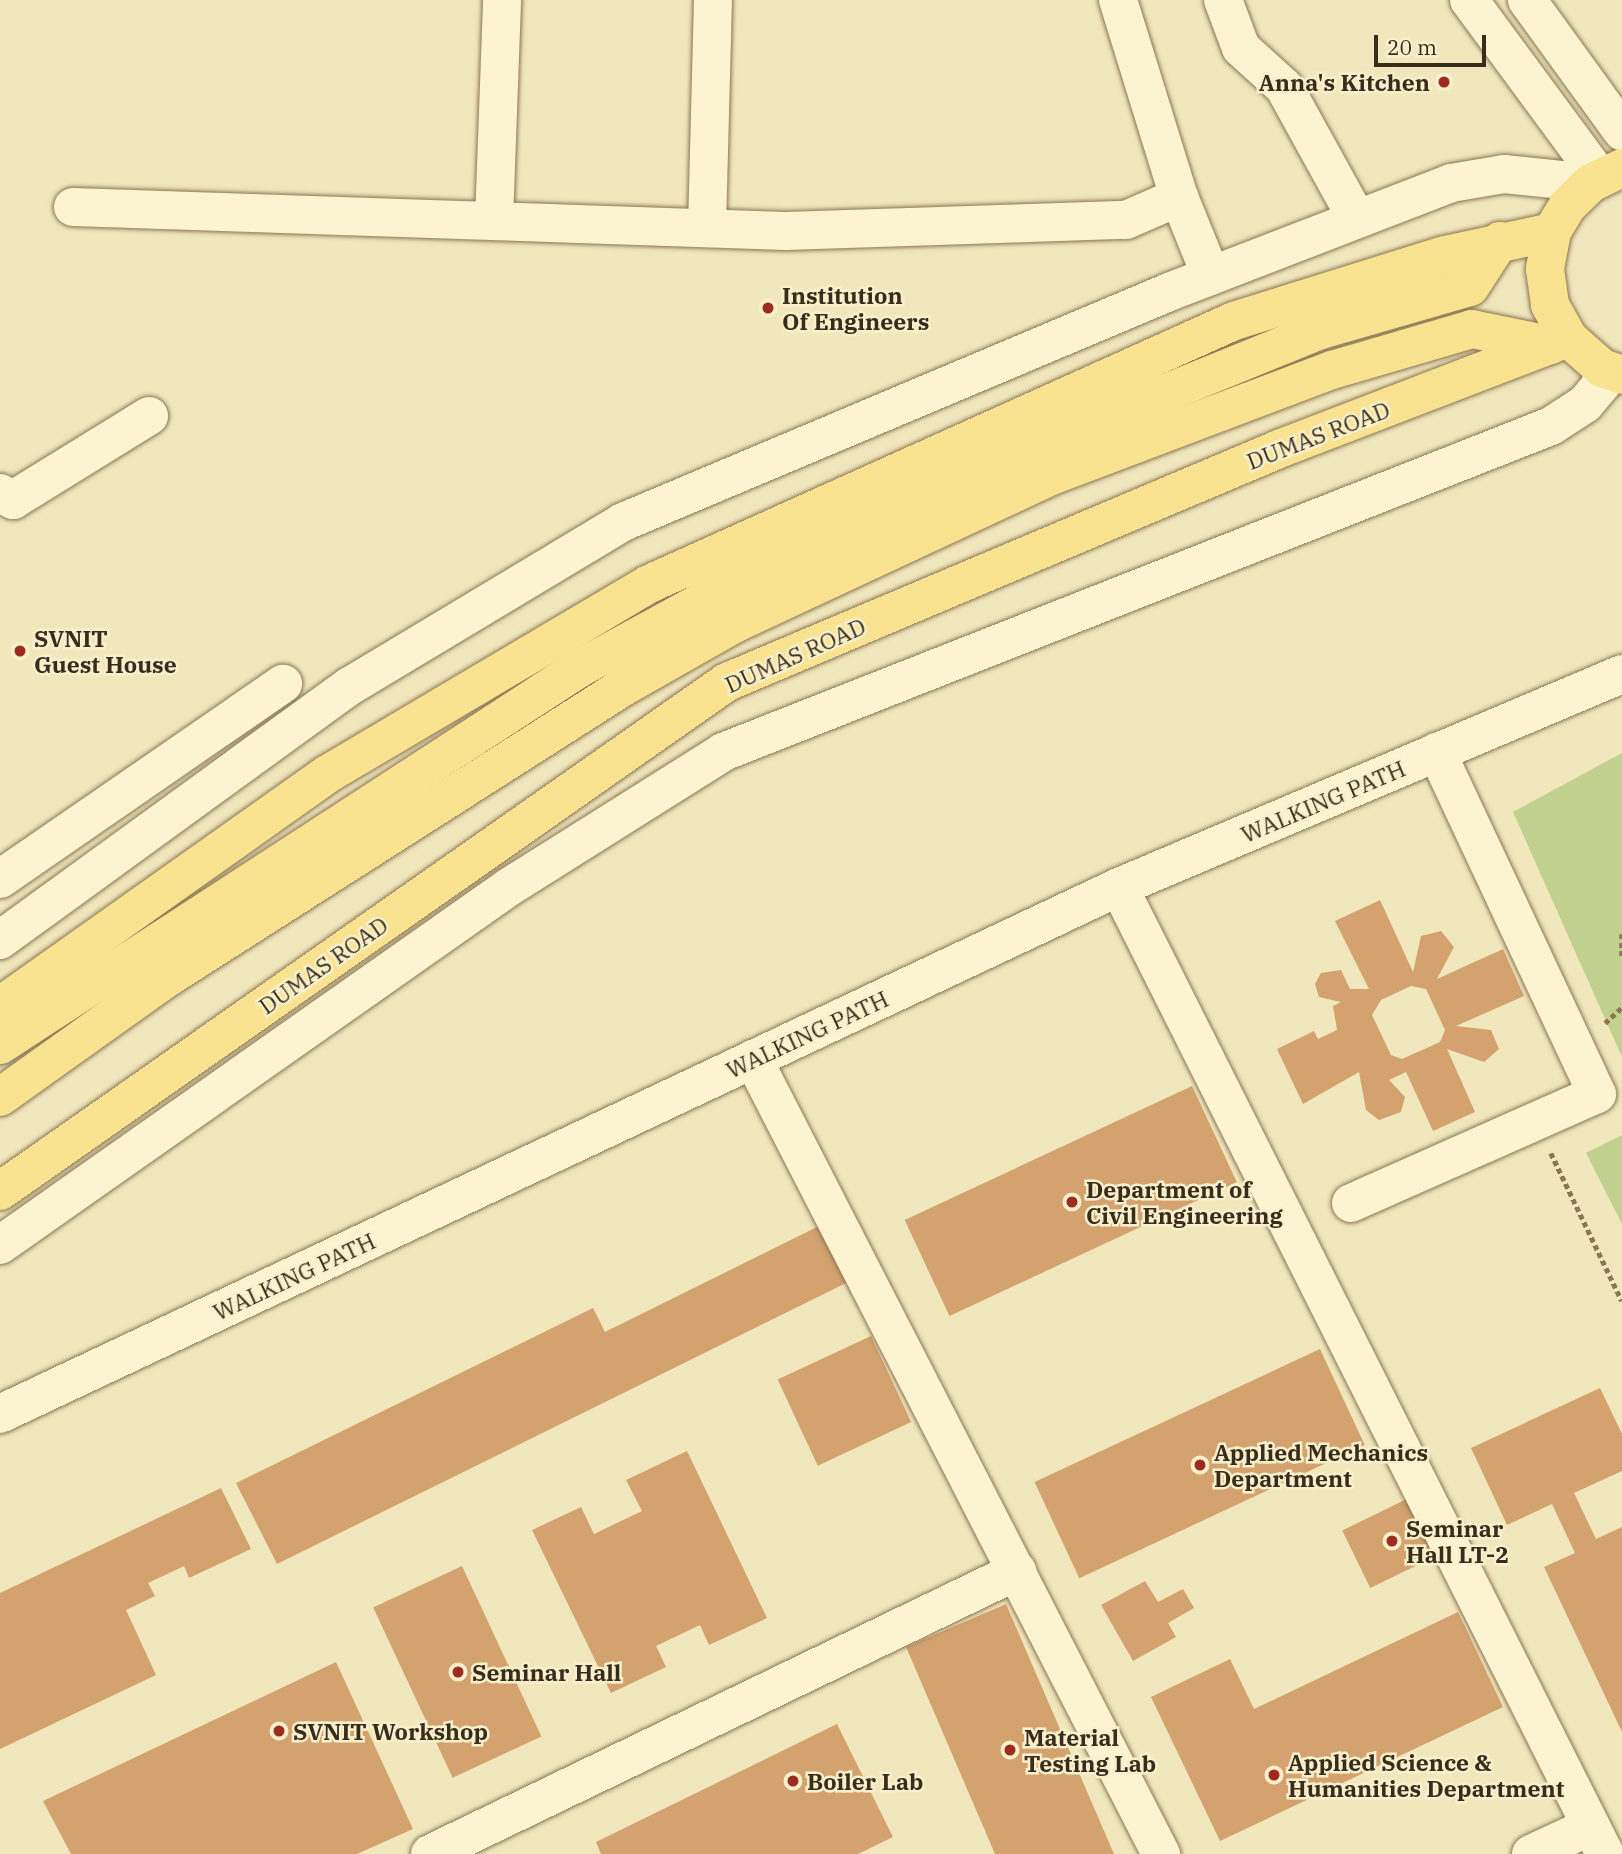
<!DOCTYPE html>
<style>
body{margin:0}
#map{position:relative;width:1622px;height:1854px;overflow:hidden;background:#f1e7bc;font-family:"IBM Plex Serif",serif}
div>[style]{position:absolute}
.green>*{inset:0;background:#c2d090}
.building>*{inset:0;background:#d3a26f;transform-origin:0 0}
.path>*{height:4.5px;margin-top:-2.25px;transform-origin:0;background:repeating-linear-gradient(90deg,#8a7654 0 5px,transparent 0 8.5px)}
.roads{filter:drop-shadow(0 0 2px #8a7654) drop-shadow(0 0 2px #8a7654)}
.minor>*{height:38px;margin:-19px;padding:0 19px;transform-origin:19px;border-radius:19px;background:#fcf3d0}
.major>*{height:38px;margin:-19px;padding:0 19px;transform-origin:19px;border-radius:19px;background:#f9e390}
.dots>*{width:19px;height:19px;translate:-50% -50%;box-sizing:border-box;border:4px solid #f8f0cc;border-radius:50%}
span{translate:-50% -50%;white-space:nowrap;text-align:center;line-height:1.15;-webkit-text-stroke:5px #f8f0cc;paint-order:stroke}
.poi-label{font-size:23px;color:#382c1a;font-weight:700}
.right{translate:-100% -50%;text-align:right}
.left{translate:0 -50%;text-align:left}
.street-label{font-size:23px;color:#382c1a}
.scale{position:absolute;left:1374px;top:35px;width:112px;height:32px;box-sizing:border-box;border:4px solid #382c1a;border-top:0;padding-left:9px;font-size:21px;line-height:24px;white-space:nowrap;color:#382c1a;-webkit-text-stroke:5px #f8f0cc;paint-order:stroke}
</style>
<div id="map">
<div class="green">
<i style="clip-path:polygon(1622px 753px,1622px 1057px,1513px 812px)"></i>
<i style="clip-path:polygon(1622px 1135px,1622px 1224px,1586px 1153px)"></i>
</div>
<div class="building">
<i style="clip-path:polygon(evenodd,1380px 900px,1413px 972px,1421px 936px,1441px 931px,1454px 947px,1437px 979px,1503px 949px,1524px 996px,1456px 1026px,1491px 1030px,1499px 1049px,1484px 1062px,1447px 1049px,1475px 1112px,1433px 1131px,1406px 1072px,1389px 1080px,1405px 1097px,1401px 1112px,1379px 1120px,1366px 1110px,1359px 1072px,1303px 1104px,1277px 1049px,1314px 1031px,1318px 1039px,1337px 1030px,1333px 1006px,1341px 1002px,1319px 997px,1315px 984px,1321px 973px,1341px 970px,1350px 989px,1369px 989px,1335px 921px,1380px 900px,1411px 986px,1426px 989px,1445px 1030px,1440px 1042px,1402px 1059px,1391px 1055px,1372px 1015px,1381px 1000px,1411px 986px)"></i>
<i style="left:1192px;top:1086px;width:106px;height:317px;rotate:65deg"></i>
<i style="clip-path:polygon(821px 1225px,850px 1281px,277px 1564px,236px 1483px,593px 1308px,605px 1332px)"></i>
<i style="left:871px;top:1336px;width:95px;height:103px;rotate:65deg"></i>
<i style="left:1320px;top:1349px;width:106px;height:315px;rotate:65deg"></i>
<i style="clip-path:polygon(1600px 1388px,1622px 1434px,1622px 1471px,1574px 1493px,1596px 1539px,1622px 1527px,1622px 1732px,1544px 1567px,1575px 1553px,1552px 1504px,1507px 1525px,1471px 1448px)"></i>
<i style="clip-path:polygon(687px 1451px,767px 1618px,709px 1645px,700px 1625px,656px 1646px,666px 1667px,611px 1693px,532px 1530px,581px 1507px,594px 1534px,642px 1511px,626px 1480px)"></i>
<i style="clip-path:polygon(221px 1488px,251px 1549px,189px 1578px,184px 1566px,148px 1583px,155px 1596px,126px 1610px,156px 1675px,0 1749px,0 1593px)"></i>
<i style="left:1415px;top:1495px;width:64px;height:81px;rotate:64deg"></i>
<i style="left:462px;top:1566px;width:188px;height:98px;rotate:65deg"></i>
<i style="clip-path:polygon(1145px 1581px,1158px 1602px,1183px 1589px,1194px 1608px,1168px 1623px,1176px 1637px,1133px 1661px,1101px 1605px)"></i>
<i style="clip-path:polygon(1006px 1604px,1114px 1854px,995px 1854px,906px 1647px)"></i>
<i style="clip-path:polygon(1458px 1612px,1503px 1707px,1220px 1841px,1151px 1697px,1230px 1659px,1254px 1709px)"></i>
<i style="clip-path:polygon(336px 1662px,413px 1829px,357px 1854px,71px 1854px,43px 1801px)"></i>
<i style="clip-path:polygon(837px 1724px,893px 1837px,858px 1854px,601px 1854px,596px 1842px)"></i>
</div>
<div class="path">
<i style="left:1622px;top:934px;width:22px;rotate:90deg"></i>
<i style="left:1605px;top:1023px;width:23px;rotate:-43deg"></i>
<i style="left:1551px;top:1153px;width:164px;rotate:64.4deg"></i>
</div>
<div class="roads">
<div class="minor">
<i style="left:1118px;top:0;width:206px;rotate:72.8deg"></i>
<i style="left:1179px;top:197px;width:85px;rotate:67.9deg"></i>
<i style="left:1223px;top:0;width:51px;rotate:69.4deg"></i>
<i style="left:1241px;top:48px;width:58px;rotate:42.2deg"></i>
<i style="left:1284px;top:87px;width:151px;rotate:61.1deg"></i>
<i style="left:1469px;top:0;width:221px;rotate:53.6deg"></i>
<i style="left:1527px;top:0;width:162px;rotate:54.1deg"></i>
<i style="left:73px;top:207px;width:713px;rotate:1.93deg"></i>
<i style="left:786px;top:231px;width:340px;rotate:-1.9deg"></i>
<i style="left:1126px;top:220px;width:58px;rotate:-23.5deg"></i>
<i style="left:494px;top:221px;width:221px;rotate:-87.9deg"></i>
<i style="left:707px;top:228px;width:228px;rotate:-88.5deg"></i>
<i style="left:0;top:493px;width:15px;rotate:28deg"></i>
<i style="left:13px;top:500px;width:160px;rotate:-31.7deg"></i>
<i style="left:0;top:879px;width:344px;rotate:-34.6deg"></i>
<i style="left:1119px;top:887px;width:1082px;rotate:63.32deg"></i>
<i style="left:0;top:940px;width:432px;rotate:-36deg"></i>
<i style="left:350px;top:686px;width:318px;rotate:-31deg"></i>
<i style="left:623px;top:522px;width:592px;rotate:-22.84deg"></i>
<i style="left:1169px;top:292px;width:302px;rotate:-21.1deg"></i>
<i style="left:1451px;top:183px;width:54px;rotate:-9.6deg"></i>
<i style="left:1504px;top:174px;width:87px;rotate:5.9deg"></i>
<i style="left:753px;top:1059px;width:894px;rotate:62.83deg"></i>
<i style="left:1351px;top:1203px;width:269px;rotate:-23.9deg"></i>
<i style="left:1597px;top:1094px;width:378px;rotate:-115.1deg"></i>
<i style="left:0;top:1245px;width:622px;rotate:-35.12deg"></i>
<i style="left:509px;top:887px;width:253px;rotate:-32.2deg"></i>
<i style="left:723px;top:752px;width:890px;rotate:-21.49deg"></i>
<i style="left:1551px;top:426px;width:40px;rotate:-32.9deg"></i>
<i style="left:1585px;top:404px;width:25px;rotate:-50deg"></i>
<i style="left:1601px;top:385px;width:17px;rotate:-87deg"></i>
<i style="left:0;top:1414px;width:1237px;rotate:-25.22deg"></i>
<i style="left:1119px;top:887px;width:546px;rotate:-22.95deg"></i>
<i style="left:430px;top:1854px;width:652px;rotate:-25.74deg"></i>
<i style="left:1531px;top:1854px;width:66px;rotate:-25deg"></i>
</div>
<div class="major">
<i style="left:1622px;top:168px;width:34px;rotate:154deg"></i>
<i style="left:1591px;top:183px;width:32px;rotate:136deg"></i>
<i style="left:1568px;top:205px;width:31px;rotate:121deg"></i>
<i style="left:1552px;top:232px;width:38px;rotate:101deg"></i>
<i style="left:1545px;top:269px;width:36px;rotate:82deg"></i>
<i style="left:1550px;top:305px;width:38px;rotate:61deg"></i>
<i style="left:1568px;top:338px;width:45px;rotate:41.4deg"></i>
<i style="left:1602px;top:368px;width:21px;rotate:19deg"></i>
<i style="left:0;top:1006px;width:400px;rotate:-35.3deg"></i>
<i style="left:326px;top:775px;width:375px;rotate:-30.6deg"></i>
<i style="left:649px;top:584px;width:641px;rotate:-24.21deg"></i>
<i style="left:1234px;top:321px;width:221px;rotate:-17.4deg"></i>
<i style="left:1445px;top:255px;width:109px;rotate:-12.1deg"></i>
<i style="left:0;top:1045px;width:690px;rotate:-33.04deg"></i>
<i style="left:578px;top:669px;width:188px;rotate:-28.6deg"></i>
<i style="left:743px;top:579px;width:332px;rotate:-24.4deg"></i>
<i style="left:1045px;top:442px;width:298px;rotate:-22.1deg"></i>
<i style="left:1321px;top:330px;width:155px;rotate:-16.1deg"></i>
<i style="left:1470px;top:287px;width:55px;rotate:-56.9deg"></i>
<i style="left:0;top:1097px;width:205px;rotate:-35.5deg"></i>
<i style="left:167px;top:978px;width:541px;rotate:-32.54deg"></i>
<i style="left:623px;top:687px;width:128px;rotate:-29.6deg"></i>
<i style="left:734px;top:624px;width:353px;rotate:-25deg"></i>
<i style="left:1054px;top:475px;width:297px;rotate:-20.7deg"></i>
<i style="left:1332px;top:370px;width:146px;rotate:-16.3deg"></i>
<i style="left:1472px;top:329px;width:80px;rotate:11.6deg"></i>
<i style="left:0;top:1191px;width:887px;rotate:-35deg"></i>
<i style="left:727px;top:682px;width:599px;rotate:-22.88deg"></i>
<i style="left:1279px;top:449px;width:310px;rotate:-21deg"></i>
</div>
</div>
<div class="dots">
<i style="left:1444px;top:82px;background:#9e2b1f"></i>
<i style="left:768px;top:308px;background:#9e2b1f"></i>
<i style="left:20px;top:651px;background:#9e2b1f"></i>
<i style="left:1072px;top:1202px;background:#9e2b1f"></i>
<i style="left:1200px;top:1465px;background:#9e2b1f"></i>
<i style="left:1392px;top:1541px;background:#9e2b1f"></i>
<i style="left:458px;top:1672px;background:#9e2b1f"></i>
<i style="left:279px;top:1731px;background:#9e2b1f"></i>
<i style="left:1010px;top:1750px;background:#9e2b1f"></i>
<i style="left:1274px;top:1775px;background:#9e2b1f"></i>
<i style="left:793px;top:1781px;background:#9e2b1f"></i>
</div>
<div class="poi-label">
<span class="right" style="left:1430px;top:82px">Anna's Kitchen</span>
<span class="left" style="left:782px;top:308px">Institution<br>Of Engineers</span>
<span class="left" style="left:34px;top:651px">SVNIT<br>Guest House</span>
<span class="left" style="left:1086px;top:1202px">Department of<br>Civil Engineering</span>
<span class="left" style="left:1214px;top:1465px">Applied Mechanics<br>Department</span>
<span class="left" style="left:1406px;top:1541px">Seminar<br>Hall LT-2</span>
<span class="left" style="left:472px;top:1672px">Seminar Hall</span>
<span class="left" style="left:293px;top:1731px">SVNIT Workshop</span>
<span class="left" style="left:1024px;top:1750px">Material<br>Testing Lab</span>
<span class="left" style="left:1288px;top:1775px">Applied Science &amp;<br>Humanities Department</span>
<span class="left" style="left:807px;top:1781px">Boiler Lab</span>
</div>
<div class="street-label">
<span style="left:1318px;top:435px;rotate:-21deg">DUMAS ROAD</span>
<span style="left:795px;top:655px;rotate:-24deg">DUMAS ROAD</span>
<span style="left:1323px;top:801px;rotate:-23deg">WALKING PATH</span>
<span style="left:323px;top:965px;rotate:-35deg">DUMAS ROAD</span>
<span style="left:807px;top:1034px;rotate:-25deg">WALKING PATH</span>
<span style="left:294px;top:1276px;rotate:-25deg">WALKING PATH</span>
</div>
<div class="scale">20 m</div>
</div>
